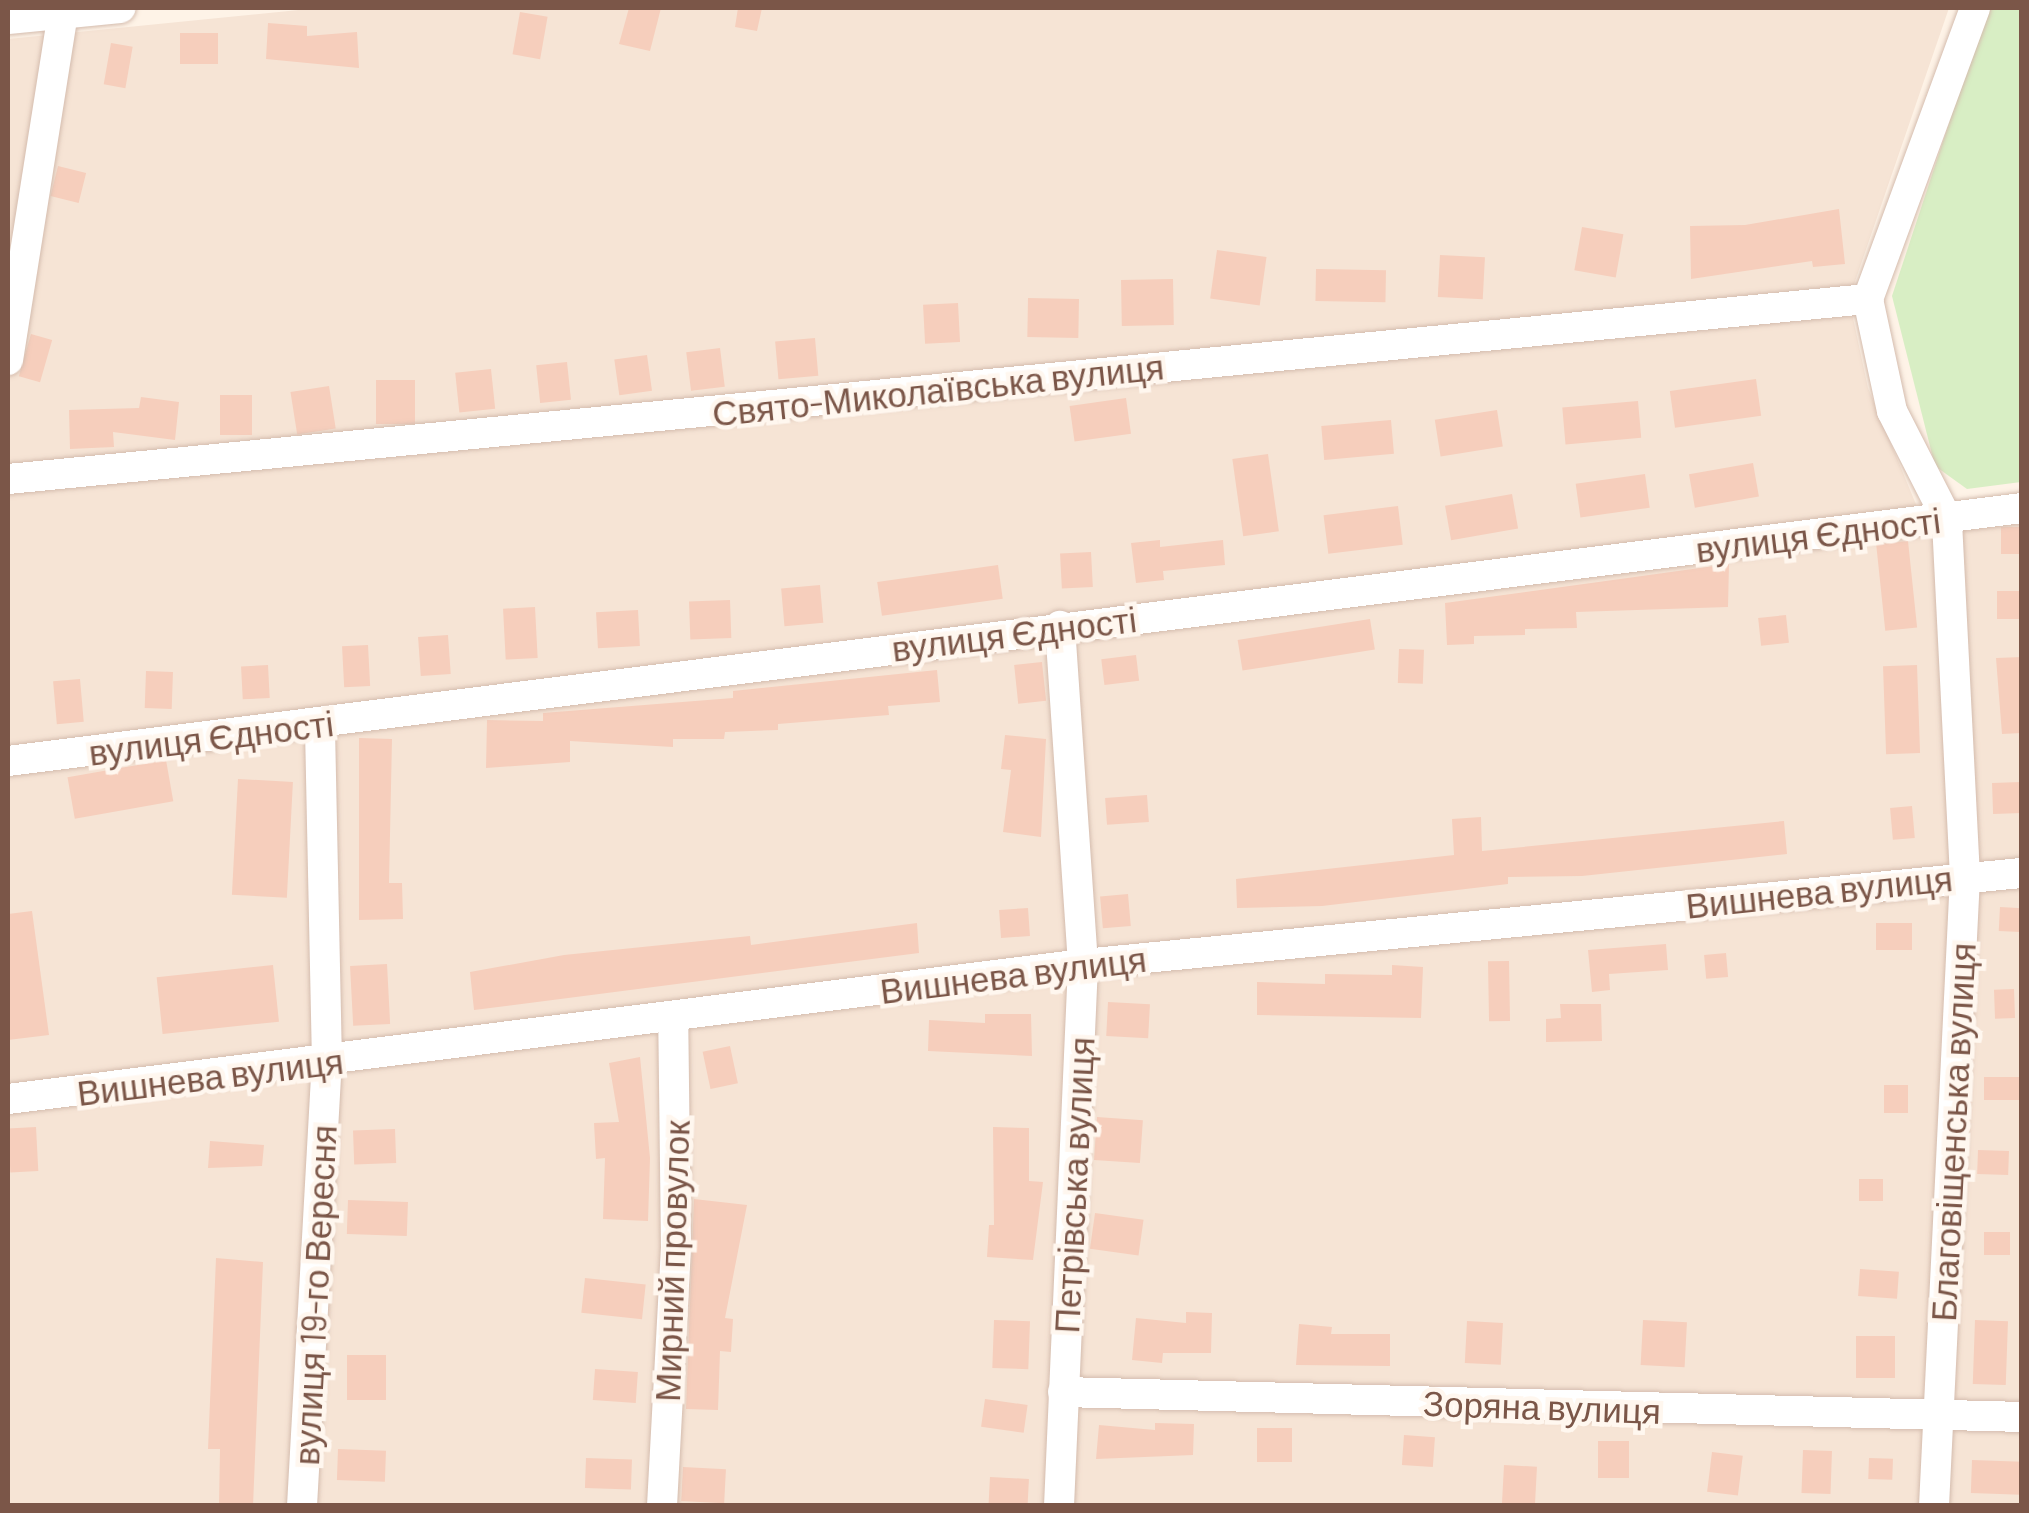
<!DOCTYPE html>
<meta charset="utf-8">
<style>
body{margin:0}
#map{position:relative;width:2029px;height:1513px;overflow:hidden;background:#fef3e7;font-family:Barlow,sans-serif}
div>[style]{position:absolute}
.residential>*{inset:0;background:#f6e4d5}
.green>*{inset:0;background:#d8eec4}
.building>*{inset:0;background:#f6cebc;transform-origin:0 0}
.roads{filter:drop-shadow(0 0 2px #d4bcae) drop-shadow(0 0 2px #d4bcae)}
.street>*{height:30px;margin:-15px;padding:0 15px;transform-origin:15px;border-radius:15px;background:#fff}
span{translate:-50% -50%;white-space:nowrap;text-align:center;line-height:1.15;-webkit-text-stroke:9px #fff7ef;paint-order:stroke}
.street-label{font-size:35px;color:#7b5648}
.frame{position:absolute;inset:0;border:10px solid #7b5648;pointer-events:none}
</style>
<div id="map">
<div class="residential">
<i style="clip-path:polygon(318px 8px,1949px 8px,1849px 299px,1868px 388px,1927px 531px,2021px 518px,2021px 1505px,8px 1505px,8px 39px)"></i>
</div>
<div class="green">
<i style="clip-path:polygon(1987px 8px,2021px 8px,2021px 482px,1967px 489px,1935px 466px,1892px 296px)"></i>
</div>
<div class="building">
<i style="clip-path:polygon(629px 8px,661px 8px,650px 51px,619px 44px)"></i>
<i style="clip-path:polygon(738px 8px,762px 8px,757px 31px,735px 27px)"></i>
<i style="left:520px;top:12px;width:28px;height:43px;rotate:10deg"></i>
<i style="clip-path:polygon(268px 23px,307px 26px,307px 36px,357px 32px,359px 68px,266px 59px)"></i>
<i style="left:180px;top:33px;width:38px;height:31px"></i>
<i style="left:111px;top:43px;width:22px;height:42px;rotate:10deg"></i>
<i style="left:58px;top:166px;width:29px;height:31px;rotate:14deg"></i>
<i style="clip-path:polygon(1839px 209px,1845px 264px,1813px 267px,1812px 261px,1691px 279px,1690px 226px,1745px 225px)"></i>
<i style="left:1582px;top:227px;width:42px;height:44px;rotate:10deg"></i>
<i style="left:1217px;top:250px;width:50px;height:49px;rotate:8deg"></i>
<i style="left:1440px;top:255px;width:45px;height:42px;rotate:3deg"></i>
<i style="left:1316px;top:269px;width:70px;height:32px;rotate:1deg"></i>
<i style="left:1173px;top:279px;width:46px;height:52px;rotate:89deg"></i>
<i style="left:1028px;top:298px;width:51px;height:39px;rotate:1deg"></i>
<i style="left:958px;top:303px;width:39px;height:35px;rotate:87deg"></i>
<i style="left:31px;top:334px;width:22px;height:44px;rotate:16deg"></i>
<i style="left:815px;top:338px;width:38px;height:40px;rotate:85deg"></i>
<i style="left:720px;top:348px;width:39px;height:34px;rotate:83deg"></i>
<i style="left:647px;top:355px;width:36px;height:33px;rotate:82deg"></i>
<i style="left:567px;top:362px;width:38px;height:31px;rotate:84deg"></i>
<i style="left:491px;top:369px;width:40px;height:36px;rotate:84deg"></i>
<i style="left:1756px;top:379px;width:37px;height:87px;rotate:82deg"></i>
<i style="left:376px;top:380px;width:39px;height:44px"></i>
<i style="left:329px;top:386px;width:43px;height:39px;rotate:81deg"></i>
<i style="left:220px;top:395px;width:32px;height:40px"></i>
<i style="clip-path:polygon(141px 397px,179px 402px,175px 440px,113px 432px,114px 447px,70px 449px,69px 410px,139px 408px)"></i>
<i style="left:1126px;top:398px;width:36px;height:57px;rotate:82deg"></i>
<i style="left:1638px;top:401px;width:37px;height:76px;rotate:85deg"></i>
<i style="left:1497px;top:410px;width:37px;height:63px;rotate:81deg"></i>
<i style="left:1391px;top:420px;width:34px;height:70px;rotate:85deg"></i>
<i style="left:1268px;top:454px;width:78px;height:36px;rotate:82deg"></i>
<i style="left:1753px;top:463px;width:34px;height:65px;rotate:80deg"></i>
<i style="left:1645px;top:474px;width:34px;height:70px;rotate:82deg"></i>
<i style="left:1512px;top:494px;width:35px;height:68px;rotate:80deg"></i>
<i style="left:1398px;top:506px;width:39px;height:75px;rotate:83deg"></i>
<i style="left:2022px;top:527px;width:27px;height:21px;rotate:90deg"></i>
<i style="clip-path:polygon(1160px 540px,1160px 547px,1223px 540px,1225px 565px,1163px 571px,1164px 580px,1136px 583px,1131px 543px)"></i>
<i style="left:1908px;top:541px;width:87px;height:32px;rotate:84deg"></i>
<i style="left:1091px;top:552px;width:35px;height:31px;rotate:87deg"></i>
<i style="clip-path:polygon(1729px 564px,1728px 607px,1576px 612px,1577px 628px,1525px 629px,1525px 635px,1474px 636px,1474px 644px,1447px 645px,1445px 603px)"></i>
<i style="left:998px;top:565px;width:34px;height:122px;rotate:82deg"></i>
<i style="left:820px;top:585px;width:38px;height:39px;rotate:85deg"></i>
<i style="left:2022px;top:591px;width:28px;height:25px;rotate:90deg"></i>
<i style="left:730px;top:600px;width:38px;height:41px;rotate:88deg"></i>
<i style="left:535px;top:607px;width:51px;height:32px;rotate:87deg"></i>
<i style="left:638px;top:610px;width:36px;height:42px;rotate:87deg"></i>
<i style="left:1786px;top:615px;width:28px;height:28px;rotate:84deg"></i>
<i style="left:1370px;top:619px;width:31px;height:134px;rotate:81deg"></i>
<i style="left:448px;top:635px;width:39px;height:30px;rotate:86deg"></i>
<i style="left:368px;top:645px;width:41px;height:26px;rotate:87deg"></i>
<i style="left:1399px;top:649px;width:25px;height:34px;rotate:2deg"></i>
<i style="left:1136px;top:655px;width:26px;height:35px;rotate:83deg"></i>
<i style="clip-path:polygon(2022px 657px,2022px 733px,2002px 734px,1996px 658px)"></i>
<i style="left:1042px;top:662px;width:39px;height:28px;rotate:84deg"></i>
<i style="left:268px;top:665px;width:33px;height:27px;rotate:87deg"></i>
<i style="left:1917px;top:665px;width:88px;height:34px;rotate:88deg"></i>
<i style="clip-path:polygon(937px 670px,940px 702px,888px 706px,889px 715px,778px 724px,778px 730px,725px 732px,724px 739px,673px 739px,673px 747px,570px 741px,570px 762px,486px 768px,487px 720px,543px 721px,543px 713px,733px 698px,733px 691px)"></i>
<i style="left:146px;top:671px;width:27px;height:37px;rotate:2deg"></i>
<i style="left:80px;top:679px;width:43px;height:27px;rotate:85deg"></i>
<i style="clip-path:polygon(1005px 735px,1046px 739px,1041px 837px,1003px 832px,1011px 770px,1001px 769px)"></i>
<i style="clip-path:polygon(359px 738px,392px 739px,389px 883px,402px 883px,403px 919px,359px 920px)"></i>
<i style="left:166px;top:760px;width:42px;height:100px;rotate:80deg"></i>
<i style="left:238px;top:779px;width:55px;height:116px;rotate:3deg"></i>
<i style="left:2021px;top:782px;width:31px;height:29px;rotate:88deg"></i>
<i style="left:1147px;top:795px;width:27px;height:42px;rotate:86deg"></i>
<i style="left:1912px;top:806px;width:32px;height:22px;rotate:85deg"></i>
<i style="clip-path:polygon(1481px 817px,1482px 851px,1784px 821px,1787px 854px,1582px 876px,1508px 877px,1508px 884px,1322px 906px,1237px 908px,1236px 879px,1454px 855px,1452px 819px)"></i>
<i style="left:1128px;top:894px;width:32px;height:28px;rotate:85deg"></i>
<i style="left:2000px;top:907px;width:22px;height:24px;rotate:3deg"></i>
<i style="left:1028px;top:908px;width:28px;height:29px;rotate:86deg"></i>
<i style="clip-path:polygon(32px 911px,49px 1035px,8px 1040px,8px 914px)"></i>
<i style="clip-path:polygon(917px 923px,919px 953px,474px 1010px,470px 972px,564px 955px,750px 936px,751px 945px)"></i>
<i style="left:1876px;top:923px;width:36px;height:27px"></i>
<i style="clip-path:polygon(1666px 944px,1668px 970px,1609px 974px,1610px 990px,1592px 992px,1588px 950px)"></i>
<i style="left:1726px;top:953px;width:24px;height:22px;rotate:85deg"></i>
<i style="left:1509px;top:961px;width:60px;height:21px;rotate:89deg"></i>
<i style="left:387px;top:964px;width:60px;height:37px;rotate:87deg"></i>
<i style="left:273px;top:965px;width:57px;height:117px;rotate:84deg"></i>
<i style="clip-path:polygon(1392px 965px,1423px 967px,1421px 1018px,1257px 1015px,1257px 982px,1325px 984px,1325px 974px,1392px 975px)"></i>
<i style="left:2014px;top:989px;width:29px;height:20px;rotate:88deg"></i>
<i style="left:1108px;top:1002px;width:42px;height:34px;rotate:3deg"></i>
<i style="clip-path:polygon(1560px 1004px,1601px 1004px,1602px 1041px,1546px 1042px,1546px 1019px,1561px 1018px)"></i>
<i style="clip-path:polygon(985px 1014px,1031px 1014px,1032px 1056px,928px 1051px,929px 1020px,985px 1023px)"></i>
<i style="left:730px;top:1046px;width:38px;height:28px;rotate:78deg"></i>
<i style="clip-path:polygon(640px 1057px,650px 1158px,648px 1221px,603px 1219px,605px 1158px,596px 1159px,594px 1123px,619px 1122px,609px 1063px)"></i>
<i style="left:1984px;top:1077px;width:38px;height:23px"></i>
<i style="left:1884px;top:1085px;width:24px;height:28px"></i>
<i style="left:1097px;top:1117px;width:46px;height:43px;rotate:4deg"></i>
<i style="left:36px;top:1127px;width:44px;height:28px;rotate:87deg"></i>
<i style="clip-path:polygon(993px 1127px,1029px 1128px,1029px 1181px,1043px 1182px,1033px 1260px,987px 1257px,989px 1225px,994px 1225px)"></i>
<i style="left:395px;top:1129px;width:34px;height:42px;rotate:88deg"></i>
<i style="clip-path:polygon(210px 1141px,264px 1145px,262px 1166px,208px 1168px)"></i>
<i style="left:1978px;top:1150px;width:31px;height:24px;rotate:2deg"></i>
<i style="left:1859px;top:1179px;width:24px;height:22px"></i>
<i style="clip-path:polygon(694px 1199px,747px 1205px,725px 1318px,733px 1319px,731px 1352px,720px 1351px,718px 1410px,686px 1409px)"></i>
<i style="left:348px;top:1200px;width:60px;height:34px;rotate:2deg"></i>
<i style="left:1095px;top:1213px;width:49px;height:36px;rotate:8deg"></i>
<i style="left:1984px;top:1232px;width:26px;height:23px"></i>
<i style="clip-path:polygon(216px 1258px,263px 1262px,253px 1506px,219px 1506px,220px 1449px,208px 1449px)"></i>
<i style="left:1860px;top:1269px;width:39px;height:27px;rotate:4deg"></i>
<i style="left:585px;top:1278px;width:61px;height:35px;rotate:6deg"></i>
<i style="clip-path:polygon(1186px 1312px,1212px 1313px,1211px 1353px,1163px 1353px,1162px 1363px,1132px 1360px,1136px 1318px,1186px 1323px)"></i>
<i style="left:994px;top:1320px;width:36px;height:48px;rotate:2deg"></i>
<i style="left:1643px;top:1320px;width:44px;height:45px;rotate:3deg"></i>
<i style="left:1975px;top:1320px;width:33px;height:64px;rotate:2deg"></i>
<i style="left:1467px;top:1321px;width:36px;height:42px;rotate:3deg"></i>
<i style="clip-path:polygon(1299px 1324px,1332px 1327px,1331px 1334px,1390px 1334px,1390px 1366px,1296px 1365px)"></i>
<i style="left:1856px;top:1336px;width:39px;height:42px"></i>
<i style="left:347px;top:1355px;width:39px;height:45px"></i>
<i style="left:595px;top:1369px;width:43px;height:31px;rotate:4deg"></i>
<i style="left:985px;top:1399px;width:43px;height:28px;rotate:8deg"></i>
<i style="clip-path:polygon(1155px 1423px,1194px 1424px,1193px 1455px,1096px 1459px,1099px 1425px,1155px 1430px)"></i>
<i style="left:1257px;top:1428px;width:35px;height:34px"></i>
<i style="left:1404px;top:1435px;width:31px;height:30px;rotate:4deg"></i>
<i style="left:1598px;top:1441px;width:31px;height:37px"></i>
<i style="left:338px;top:1449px;width:48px;height:31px;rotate:2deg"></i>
<i style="left:1803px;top:1450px;width:29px;height:43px;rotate:2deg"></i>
<i style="left:1712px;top:1452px;width:31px;height:40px;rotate:7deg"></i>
<i style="left:586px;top:1458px;width:46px;height:30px;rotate:2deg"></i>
<i style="left:1869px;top:1458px;width:24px;height:21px;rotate:2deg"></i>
<i style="left:1972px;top:1460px;width:50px;height:33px;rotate:2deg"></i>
<i style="left:1504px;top:1465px;width:33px;height:38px;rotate:3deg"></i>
<i style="left:683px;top:1467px;width:43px;height:34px;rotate:3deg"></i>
<i style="left:990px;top:1477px;width:39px;height:29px;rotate:3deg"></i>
</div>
<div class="roads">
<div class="street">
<i style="left:8px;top:19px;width:113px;rotate:-5.6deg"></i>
<i style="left:8px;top:360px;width:351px;rotate:-81deg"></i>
<i style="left:8px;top:479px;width:1869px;rotate:-5.53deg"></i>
<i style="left:8px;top:761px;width:2030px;rotate:-7.16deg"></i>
<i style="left:8px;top:1099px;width:1083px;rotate:-7.16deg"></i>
<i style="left:1083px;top:964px;width:943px;rotate:-5.54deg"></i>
<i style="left:1063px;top:1392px;width:959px;rotate:1.49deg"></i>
<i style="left:302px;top:1506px;width:444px;rotate:-86.8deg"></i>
<i style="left:327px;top:1063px;width:338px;rotate:-91.2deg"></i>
<i style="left:662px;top:1506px;width:259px;rotate:-86.9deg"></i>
<i style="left:676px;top:1247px;width:230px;rotate:-90.7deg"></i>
<i style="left:1059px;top:1506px;width:543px;rotate:-87.46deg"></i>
<i style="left:1083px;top:964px;width:339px;rotate:-93.9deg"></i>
<i style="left:1934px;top:1506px;width:630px;rotate:-87.18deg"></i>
<i style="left:1965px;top:877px;width:358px;rotate:-92.9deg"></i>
<i style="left:1947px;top:519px;width:121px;rotate:-117deg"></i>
<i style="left:1892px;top:411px;width:115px;rotate:-102.1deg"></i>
<i style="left:1868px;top:299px;width:310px;rotate:-69.8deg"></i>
</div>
</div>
<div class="street-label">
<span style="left:938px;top:389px;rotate:-6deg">Свято-Миколаївська вулиця</span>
<span style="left:1818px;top:534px;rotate:-7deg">вулиця Єдності</span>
<span style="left:1014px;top:633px;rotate:-7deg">вулиця Єдності</span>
<span style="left:211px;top:737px;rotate:-7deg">вулиця Єдності</span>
<span style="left:1819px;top:891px;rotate:-6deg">Вишнева вулиця</span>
<span style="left:1013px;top:974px;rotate:-7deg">Вишнева вулиця</span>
<span style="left:210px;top:1076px;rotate:-7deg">Вишнева вулиця</span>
<span style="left:1952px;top:1132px;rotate:-87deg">Благовіщенська вулиця</span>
<span style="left:1073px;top:1185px;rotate:-87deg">Петрівська вулиця</span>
<span style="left:671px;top:1261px;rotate:-88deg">Мирний провулок</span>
<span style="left:314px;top:1295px;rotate:-87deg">вулиця 19-го Вересня</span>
<span style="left:1542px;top:1406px;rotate:2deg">Зоряна вулиця</span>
</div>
<div class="frame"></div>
</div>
